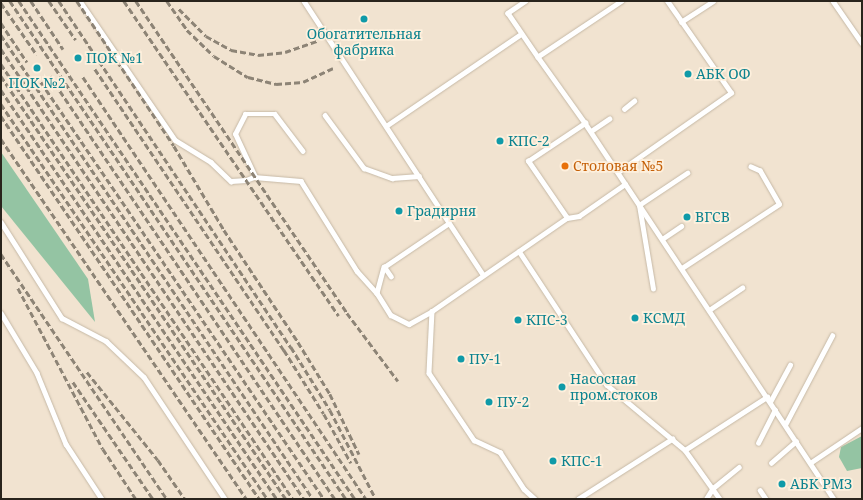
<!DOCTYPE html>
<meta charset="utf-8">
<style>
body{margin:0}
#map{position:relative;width:863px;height:500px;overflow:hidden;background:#f1e3d0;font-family:"Noto Serif",serif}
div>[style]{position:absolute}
.green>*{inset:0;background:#94c4a3}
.roads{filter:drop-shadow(0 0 1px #c6b9a6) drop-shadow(0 0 1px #c6b9a6)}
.service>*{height:4.5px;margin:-2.25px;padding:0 2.25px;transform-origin:2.25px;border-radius:2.25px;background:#fff}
.rail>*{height:2.5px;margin-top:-1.25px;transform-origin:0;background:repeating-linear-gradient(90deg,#8d8476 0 6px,transparent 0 9px)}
.dots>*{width:11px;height:11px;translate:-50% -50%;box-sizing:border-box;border:2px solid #fef0dd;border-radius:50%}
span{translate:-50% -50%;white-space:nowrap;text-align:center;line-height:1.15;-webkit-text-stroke:3.5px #fef0dd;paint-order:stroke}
.culture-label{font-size:14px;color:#0d838f}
.left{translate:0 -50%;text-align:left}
.food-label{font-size:14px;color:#c56008}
.frame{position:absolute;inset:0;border:2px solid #29241c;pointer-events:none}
</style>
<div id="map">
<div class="green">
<i style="clip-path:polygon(1px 152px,88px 279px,95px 322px,1px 206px)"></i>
<i style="clip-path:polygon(862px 436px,862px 468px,847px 471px,839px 457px,841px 447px)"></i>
</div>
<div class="roads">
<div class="service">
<i style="left:80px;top:1px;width:168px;rotate:55.6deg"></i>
<i style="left:175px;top:140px;width:42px;rotate:31.4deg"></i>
<i style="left:211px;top:162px;width:28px;rotate:44deg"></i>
<i style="left:231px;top:181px;width:15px;rotate:-4deg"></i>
<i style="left:246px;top:180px;width:9px;rotate:-21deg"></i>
<i style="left:254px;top:177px;width:47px;rotate:4.9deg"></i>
<i style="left:301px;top:181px;width:106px;rotate:58.1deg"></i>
<i style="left:357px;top:271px;width:30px;rotate:48deg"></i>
<i style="left:304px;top:1px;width:327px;rotate:56.8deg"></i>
<i style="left:526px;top:1px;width:22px;rotate:146deg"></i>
<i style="left:508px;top:13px;width:53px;rotate:55.7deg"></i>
<i style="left:622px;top:1px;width:101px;rotate:146.3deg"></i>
<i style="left:538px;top:57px;width:81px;rotate:54.5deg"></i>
<i style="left:585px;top:123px;width:451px;rotate:56.5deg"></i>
<i style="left:833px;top:1px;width:51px;rotate:55.4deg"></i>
<i style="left:681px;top:22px;width:38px;rotate:-33deg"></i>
<i style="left:624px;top:109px;width:13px;rotate:-39deg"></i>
<i style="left:325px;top:115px;width:66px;rotate:53.7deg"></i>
<i style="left:364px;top:168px;width:30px;rotate:20deg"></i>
<i style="left:392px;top:178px;width:27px;rotate:-4deg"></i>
<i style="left:386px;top:126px;width:163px;rotate:-34.3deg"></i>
<i style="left:591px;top:131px;width:22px;rotate:-34deg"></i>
<i style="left:618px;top:172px;width:138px;rotate:-35deg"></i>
<i style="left:731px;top:93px;width:112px;rotate:-124.8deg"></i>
<i style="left:255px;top:177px;width:47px;rotate:-114.9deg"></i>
<i style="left:235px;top:134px;width:22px;rotate:-63deg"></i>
<i style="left:245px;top:114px;width:30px"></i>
<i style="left:275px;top:114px;width:46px;rotate:52.9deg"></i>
<i style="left:567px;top:218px;width:69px;rotate:-124.4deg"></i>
<i style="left:528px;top:161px;width:69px;rotate:-33.7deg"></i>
<i style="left:1px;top:222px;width:114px;rotate:57.6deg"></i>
<i style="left:62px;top:318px;width:50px;rotate:27.6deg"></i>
<i style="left:106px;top:341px;width:52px;rotate:43.5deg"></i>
<i style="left:144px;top:377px;width:146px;rotate:56.4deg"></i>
<i style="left:662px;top:239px;width:23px;rotate:-34deg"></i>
<i style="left:519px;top:251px;width:160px;rotate:56.7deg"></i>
<i style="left:607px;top:385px;width:102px;rotate:39.8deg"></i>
<i style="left:685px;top:450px;width:98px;rotate:-32.9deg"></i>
<i style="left:384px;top:267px;width:27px;rotate:105deg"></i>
<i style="left:377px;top:293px;width:26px;rotate:58deg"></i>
<i style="left:391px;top:315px;width:20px;rotate:27deg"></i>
<i style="left:409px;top:324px;width:26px;rotate:-29deg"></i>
<i style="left:432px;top:311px;width:164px;rotate:-34.6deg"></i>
<i style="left:567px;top:218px;width:12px;rotate:-9deg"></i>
<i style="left:579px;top:216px;width:56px;rotate:-34.8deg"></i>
<i style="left:682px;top:268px;width:116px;rotate:-33.4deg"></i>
<i style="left:779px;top:204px;width:38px;rotate:-120deg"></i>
<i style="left:760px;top:171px;width:10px;rotate:-156deg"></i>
<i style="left:391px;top:277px;width:12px;rotate:-125deg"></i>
<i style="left:384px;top:267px;width:78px;rotate:-34.1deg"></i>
<i style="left:653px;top:289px;width:85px;rotate:-99.5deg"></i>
<i style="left:639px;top:205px;width:58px;rotate:-33.7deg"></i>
<i style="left:709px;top:310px;width:40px;rotate:-34deg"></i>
<i style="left:432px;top:311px;width:62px;rotate:92.8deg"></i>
<i style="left:429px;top:373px;width:81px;rotate:56.1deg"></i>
<i style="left:474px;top:440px;width:29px;rotate:25deg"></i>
<i style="left:500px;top:452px;width:44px;rotate:57deg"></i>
<i style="left:524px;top:489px;width:15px;rotate:42deg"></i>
<i style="left:1px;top:313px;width:70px;rotate:59deg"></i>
<i style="left:37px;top:373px;width:77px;rotate:67.8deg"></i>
<i style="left:66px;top:444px;width:66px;rotate:56.8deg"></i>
<i style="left:770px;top:402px;width:42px;rotate:-61.6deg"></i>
<i style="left:785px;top:425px;width:101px;rotate:-62.2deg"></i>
<i style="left:758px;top:443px;width:37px;rotate:-63deg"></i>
<i style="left:685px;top:450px;width:60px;rotate:54.5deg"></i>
<i style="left:771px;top:463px;width:33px;rotate:-41deg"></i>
<i style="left:810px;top:463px;width:63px;rotate:-33.9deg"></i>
<i style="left:760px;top:490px;width:11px;rotate:56deg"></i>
<i style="left:578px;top:499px;width:112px;rotate:-32.6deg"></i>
<i style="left:706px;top:499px;width:13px;rotate:-58deg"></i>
<i style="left:713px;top:488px;width:33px;rotate:-39deg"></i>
</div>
</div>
<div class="rail">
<i style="left:10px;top:1px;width:601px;rotate:55.99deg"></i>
<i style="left:19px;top:1px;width:601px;rotate:55.99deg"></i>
<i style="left:31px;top:1px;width:58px;rotate:56.3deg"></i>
<i style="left:49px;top:1px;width:47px;rotate:55.3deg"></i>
<i style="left:59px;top:1px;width:417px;rotate:56.2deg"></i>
<i style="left:291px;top:347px;width:74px;rotate:58.2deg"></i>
<i style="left:330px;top:410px;width:100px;rotate:62.7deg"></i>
<i style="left:77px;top:1px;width:174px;rotate:56.2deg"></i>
<i style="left:174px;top:146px;width:98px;rotate:59.2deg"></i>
<i style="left:224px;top:230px;width:134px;rotate:56.5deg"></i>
<i style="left:298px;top:342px;width:61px;rotate:58.4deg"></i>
<i style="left:330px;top:394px;width:67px;rotate:64.2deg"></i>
<i style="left:124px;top:1px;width:381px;rotate:55.7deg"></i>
<i style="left:136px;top:1px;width:377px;rotate:55.9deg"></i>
<i style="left:347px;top:313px;width:85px;rotate:53.1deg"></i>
<i style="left:167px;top:1px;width:35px;rotate:55deg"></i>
<i style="left:187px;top:30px;width:37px;rotate:44deg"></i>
<i style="left:214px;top:56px;width:40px;rotate:32deg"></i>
<i style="left:248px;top:77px;width:29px;rotate:14deg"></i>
<i style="left:276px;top:84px;width:27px;rotate:-4deg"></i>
<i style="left:303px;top:82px;width:33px;rotate:-25deg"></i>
<i style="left:1px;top:3px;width:63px;rotate:55.3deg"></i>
<i style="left:179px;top:9px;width:38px;rotate:45deg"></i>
<i style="left:206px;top:36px;width:29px;rotate:29deg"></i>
<i style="left:231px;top:50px;width:27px;rotate:10deg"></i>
<i style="left:258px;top:55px;width:27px;rotate:-6deg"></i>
<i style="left:285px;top:52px;width:34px;rotate:-19deg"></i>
<i style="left:1px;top:23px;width:47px;rotate:56.3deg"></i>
<i style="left:1px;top:35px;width:559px;rotate:56.08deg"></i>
<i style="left:1px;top:49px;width:543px;rotate:56.05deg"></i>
<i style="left:1px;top:64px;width:524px;rotate:56.13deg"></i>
<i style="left:95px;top:69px;width:339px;rotate:56.1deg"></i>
<i style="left:284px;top:350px;width:75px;rotate:58deg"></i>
<i style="left:324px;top:414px;width:56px;rotate:61.1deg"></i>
<i style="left:1px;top:76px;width:510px;rotate:56.03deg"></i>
<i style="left:50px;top:76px;width:510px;rotate:56.03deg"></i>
<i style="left:83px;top:77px;width:508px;rotate:56.15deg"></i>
<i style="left:41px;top:82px;width:504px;rotate:55.84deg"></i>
<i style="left:1px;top:90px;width:493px;rotate:56deg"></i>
<i style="left:1px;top:104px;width:476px;rotate:56deg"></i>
<i style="left:1px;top:116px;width:462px;rotate:56deg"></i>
<i style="left:1px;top:139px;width:436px;rotate:55.7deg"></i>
<i style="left:1px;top:254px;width:296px;rotate:55.9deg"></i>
<i style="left:18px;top:288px;width:182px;rotate:62.2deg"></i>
<i style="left:103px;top:449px;width:60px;rotate:56.6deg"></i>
<i style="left:87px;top:372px;width:113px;rotate:51.1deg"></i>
<i style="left:158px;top:460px;width:47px;rotate:55.3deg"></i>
<i style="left:73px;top:382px;width:142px;rotate:55.6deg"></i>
</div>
<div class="dots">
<i style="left:364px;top:19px;background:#0f9aa8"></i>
<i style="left:78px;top:58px;background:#0f9aa8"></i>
<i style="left:37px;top:68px;background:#0f9aa8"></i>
<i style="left:688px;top:74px;background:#0f9aa8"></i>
<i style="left:500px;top:141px;background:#0f9aa8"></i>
<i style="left:565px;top:166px;background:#e8710a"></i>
<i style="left:399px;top:211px;background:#0f9aa8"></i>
<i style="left:687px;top:217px;background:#0f9aa8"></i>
<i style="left:635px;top:318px;background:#0f9aa8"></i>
<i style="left:518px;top:320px;background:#0f9aa8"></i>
<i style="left:461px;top:359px;background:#0f9aa8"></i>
<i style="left:562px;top:387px;background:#0f9aa8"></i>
<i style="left:489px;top:402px;background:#0f9aa8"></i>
<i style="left:553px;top:461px;background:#0f9aa8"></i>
<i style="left:782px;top:484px;background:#0f9aa8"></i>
</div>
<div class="culture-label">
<span style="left:364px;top:42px">Обогатительная<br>фабрика</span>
<span class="left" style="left:86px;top:58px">ПОК №1</span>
<span class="left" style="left:696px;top:74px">АБК ОФ</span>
<span style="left:37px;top:83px">ПОК №2</span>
<span class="left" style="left:508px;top:141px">КПС-2</span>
<span class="left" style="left:407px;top:211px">Градирня</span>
<span class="left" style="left:695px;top:217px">ВГСВ</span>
<span class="left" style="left:643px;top:318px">КСМД</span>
<span class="left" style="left:526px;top:320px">КПС-3</span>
<span class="left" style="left:469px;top:359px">ПУ-1</span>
<span class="left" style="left:570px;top:387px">Насосная<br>пром.стоков</span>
<span class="left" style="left:497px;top:402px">ПУ-2</span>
<span class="left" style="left:561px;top:461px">КПС-1</span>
<span class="left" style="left:790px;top:484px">АБК РМЗ</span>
</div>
<div class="food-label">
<span class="left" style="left:573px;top:166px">Столовая №5</span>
</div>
<div class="frame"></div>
</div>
